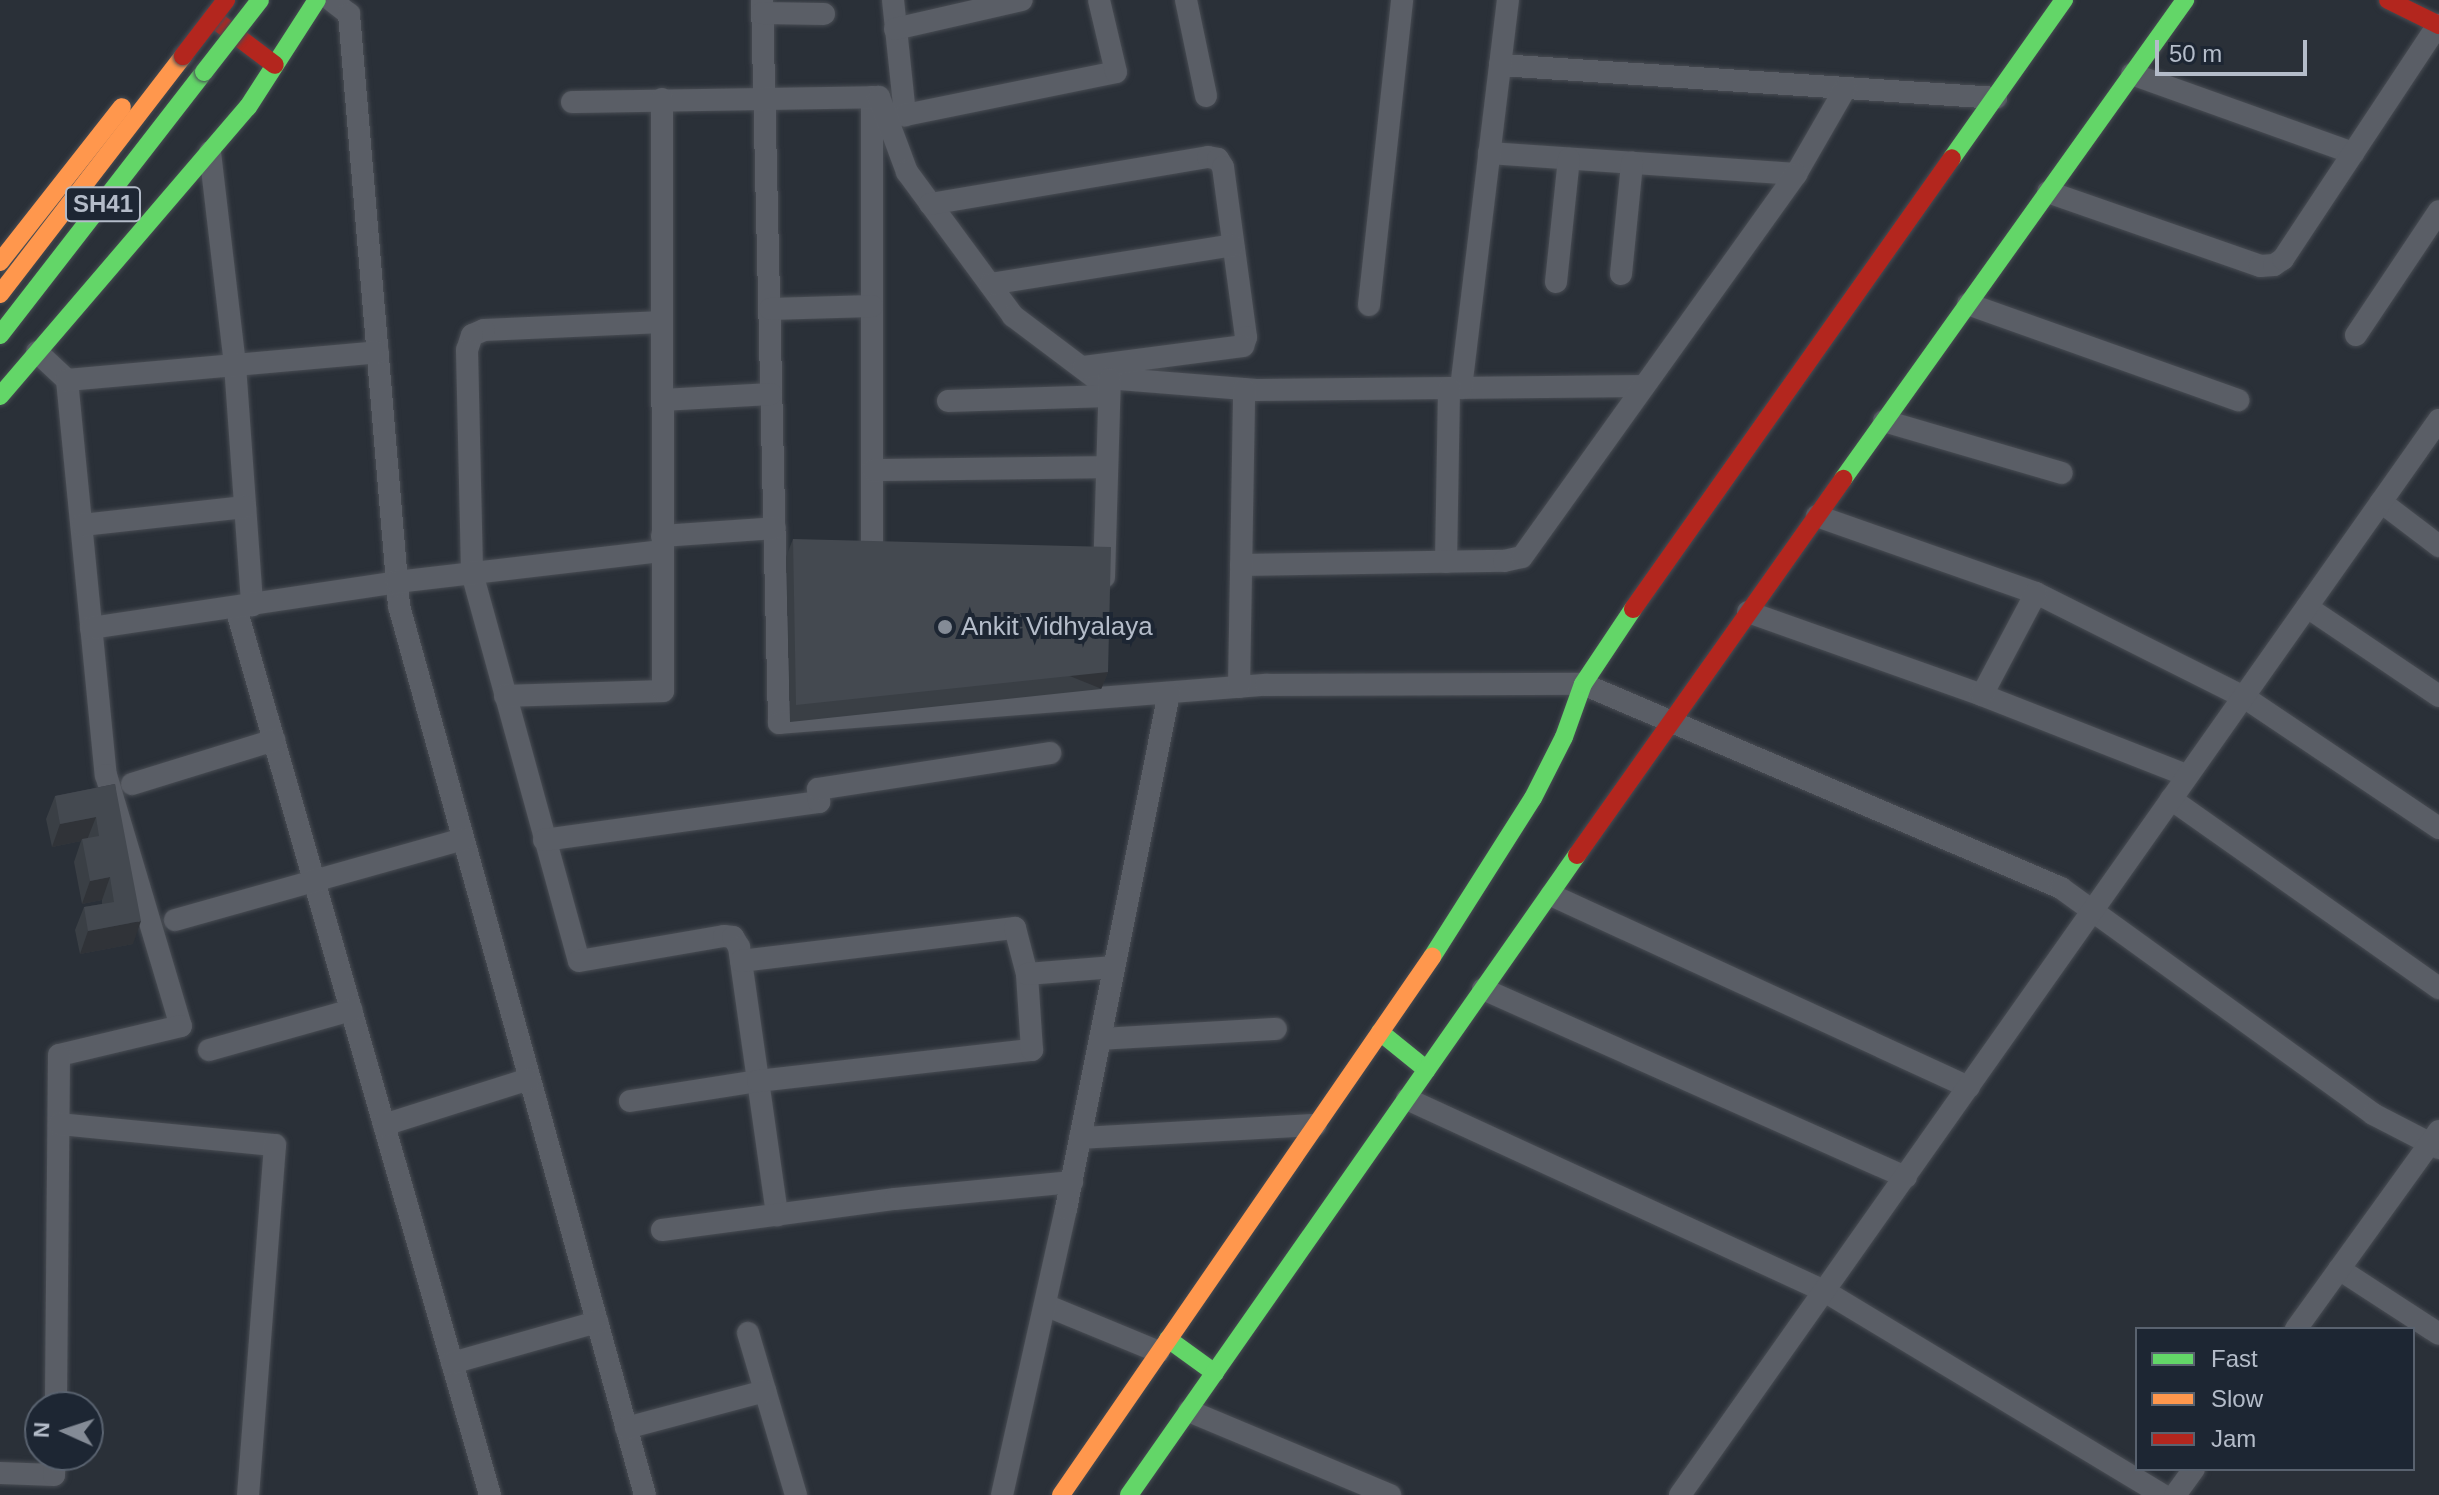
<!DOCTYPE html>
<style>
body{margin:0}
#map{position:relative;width:2439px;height:1495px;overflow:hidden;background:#2a3038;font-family:Helvetica,sans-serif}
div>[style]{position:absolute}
.roads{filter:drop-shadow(0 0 2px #484c53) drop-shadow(0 0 2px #484c53)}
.street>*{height:22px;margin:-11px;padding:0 11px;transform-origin:11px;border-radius:11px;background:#5a5e66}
.fast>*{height:18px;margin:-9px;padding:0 9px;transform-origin:9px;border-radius:9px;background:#63d668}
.slow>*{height:18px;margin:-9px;padding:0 9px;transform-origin:9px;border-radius:9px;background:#ff974d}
.jam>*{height:18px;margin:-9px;padding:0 9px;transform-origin:9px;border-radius:9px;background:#b3261e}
.bridges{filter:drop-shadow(0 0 2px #484c55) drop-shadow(0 0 2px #484c55)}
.fast-bridge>*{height:18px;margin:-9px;padding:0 9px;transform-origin:9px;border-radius:9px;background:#63d668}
.jam-bridge>*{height:18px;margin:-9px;padding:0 9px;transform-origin:9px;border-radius:9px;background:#b3261e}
.wall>*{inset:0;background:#3a3f45}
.shaded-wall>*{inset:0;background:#303338;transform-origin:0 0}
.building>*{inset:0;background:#444950}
.dots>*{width:22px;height:22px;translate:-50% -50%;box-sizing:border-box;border:4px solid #1d2633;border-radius:50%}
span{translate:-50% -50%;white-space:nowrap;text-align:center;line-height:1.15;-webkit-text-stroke:8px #1d2633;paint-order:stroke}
.shield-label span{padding:2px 6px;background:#1d2633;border:2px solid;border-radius:6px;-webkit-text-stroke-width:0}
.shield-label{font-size:24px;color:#b4bcc9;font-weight:700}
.poi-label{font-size:26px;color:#b4bcc9}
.left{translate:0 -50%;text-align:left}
.legend{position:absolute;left:2135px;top:1327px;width:280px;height:144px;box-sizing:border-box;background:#1d2633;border:2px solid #59626f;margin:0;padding:10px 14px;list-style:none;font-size:24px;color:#b4bcc9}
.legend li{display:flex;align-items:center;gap:16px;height:40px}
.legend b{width:40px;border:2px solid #59626f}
.north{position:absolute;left:24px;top:1391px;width:80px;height:80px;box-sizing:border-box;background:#1d2633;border:2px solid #59626f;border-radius:50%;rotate:273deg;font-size:22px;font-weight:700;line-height:32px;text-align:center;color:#b4bcc9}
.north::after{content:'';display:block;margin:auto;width:28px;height:36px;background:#848b96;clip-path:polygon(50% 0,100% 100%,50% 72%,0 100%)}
.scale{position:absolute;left:2155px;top:40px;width:152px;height:36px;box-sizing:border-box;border:4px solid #b4bcc9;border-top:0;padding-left:10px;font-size:24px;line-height:28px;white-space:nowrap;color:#b4bcc9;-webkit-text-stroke:6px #1d2633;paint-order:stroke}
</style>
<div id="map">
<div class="roads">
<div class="street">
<i style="left:331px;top:0;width:23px;rotate:38deg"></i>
<i style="left:349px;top:14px;width:594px;rotate:85.17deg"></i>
<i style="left:399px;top:606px;width:922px;rotate:74.53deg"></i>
<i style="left:762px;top:0;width:723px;rotate:88.65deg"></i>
<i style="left:779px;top:723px;width:488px;rotate:-4.5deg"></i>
<i style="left:1266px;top:685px;width:317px;rotate:-0.2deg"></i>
<i style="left:1583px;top:684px;width:520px;rotate:23.11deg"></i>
<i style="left:2061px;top:888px;width:385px;rotate:35.9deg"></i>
<i style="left:2373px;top:1114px;width:74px;rotate:27.3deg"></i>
<i style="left:893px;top:0;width:116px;rotate:84deg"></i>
<i style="left:905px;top:115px;width:215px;rotate:-11.5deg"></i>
<i style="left:1116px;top:72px;width:74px;rotate:-103.3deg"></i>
<i style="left:1186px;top:0;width:98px;rotate:78.2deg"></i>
<i style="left:762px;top:13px;width:62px;rotate:0.9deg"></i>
<i style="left:895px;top:29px;width:130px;rotate:-12.9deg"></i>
<i style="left:1500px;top:65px;width:497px;rotate:3.8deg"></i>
<i style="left:2132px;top:74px;width:235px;rotate:19.7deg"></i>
<i style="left:872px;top:97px;width:458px;rotate:90deg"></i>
<i style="left:572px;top:102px;width:307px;rotate:-0.9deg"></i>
<i style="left:879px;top:97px;width:80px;rotate:69.5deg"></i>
<i style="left:907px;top:172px;width:179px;rotate:53.6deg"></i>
<i style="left:1013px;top:316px;width:101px;rotate:37deg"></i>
<i style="left:1094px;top:377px;width:163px;rotate:4.6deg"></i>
<i style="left:1256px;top:390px;width:388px;rotate:-0.6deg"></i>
<i style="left:210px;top:152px;width:214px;rotate:83.3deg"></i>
<i style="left:235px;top:365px;width:241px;rotate:85.9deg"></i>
<i style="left:1489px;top:153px;width:308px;rotate:3.9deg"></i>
<i style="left:1796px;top:174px;width:98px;rotate:-60deg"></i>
<i style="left:2048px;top:192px;width:225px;rotate:19.2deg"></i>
<i style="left:2260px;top:266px;width:14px;rotate:-4deg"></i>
<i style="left:2274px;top:265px;width:11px;rotate:-34deg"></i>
<i style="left:2283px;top:259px;width:281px;rotate:-56.5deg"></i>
<i style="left:930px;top:204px;width:282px;rotate:-9.6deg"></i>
<i style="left:1208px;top:157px;width:10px;rotate:11deg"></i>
<i style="left:1218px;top:159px;width:9px;rotate:58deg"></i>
<i style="left:1223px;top:167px;width:172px;rotate:82.3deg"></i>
<i style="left:1246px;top:337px;width:9px;rotate:108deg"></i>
<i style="left:1243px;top:346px;width:161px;rotate:172.5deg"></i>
<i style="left:1621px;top:274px;width:112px;rotate:-84.3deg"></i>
<i style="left:1556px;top:282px;width:124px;rotate:-84deg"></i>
<i style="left:990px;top:284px;width:246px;rotate:-9.1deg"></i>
<i style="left:1968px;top:304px;width:287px;rotate:19.6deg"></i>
<i style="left:1369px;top:305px;width:307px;rotate:-83.8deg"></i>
<i style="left:770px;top:309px;width:102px;rotate:-1.7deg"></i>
<i style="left:662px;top:322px;width:178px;rotate:177.4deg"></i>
<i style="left:484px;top:330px;width:13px;rotate:157deg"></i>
<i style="left:472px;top:335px;width:16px;rotate:108deg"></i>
<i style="left:467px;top:350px;width:223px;rotate:88.7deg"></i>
<i style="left:472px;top:573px;width:402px;rotate:74.6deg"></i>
<i style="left:579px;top:961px;width:147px;rotate:-9.8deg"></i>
<i style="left:724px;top:936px;width:9px;rotate:6deg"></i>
<i style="left:733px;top:937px;width:12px;rotate:59deg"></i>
<i style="left:739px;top:947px;width:271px;rotate:81.9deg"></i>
<i style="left:2356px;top:335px;width:149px;rotate:-56.2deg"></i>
<i style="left:37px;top:352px;width:41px;rotate:43deg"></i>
<i style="left:67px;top:380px;width:397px;rotate:84.4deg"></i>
<i style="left:106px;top:775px;width:262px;rotate:73.4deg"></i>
<i style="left:181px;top:1026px;width:125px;rotate:166.6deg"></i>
<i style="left:59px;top:1055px;width:352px;rotate:90.5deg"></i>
<i style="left:67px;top:380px;width:312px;rotate:-5.1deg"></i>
<i style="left:1461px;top:388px;width:391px;rotate:-83.1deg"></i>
<i style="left:662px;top:400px;width:109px;rotate:-3.2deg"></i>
<i style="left:948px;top:401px;width:161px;rotate:-1.8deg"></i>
<i style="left:1884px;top:421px;width:185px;rotate:16.3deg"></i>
<i style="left:873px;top:470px;width:234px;rotate:-0.7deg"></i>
<i style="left:2381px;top:502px;width:73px;rotate:37.2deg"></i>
<i style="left:1817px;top:516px;width:232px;rotate:19.4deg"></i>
<i style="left:2036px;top:593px;width:233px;rotate:26.6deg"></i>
<i style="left:2244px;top:697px;width:235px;rotate:33.9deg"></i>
<i style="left:82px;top:525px;width:164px;rotate:-6.3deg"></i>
<i style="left:662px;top:536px;width:113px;rotate:-4deg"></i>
<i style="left:1446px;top:562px;width:174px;rotate:-89deg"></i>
<i style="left:1241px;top:565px;width:263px;rotate:-0.9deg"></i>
<i style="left:1504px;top:561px;width:18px;rotate:-13deg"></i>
<i style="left:1522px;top:557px;width:471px;rotate:-54.4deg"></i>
<i style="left:1104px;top:577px;width:198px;rotate:-88.3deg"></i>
<i style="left:2307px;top:607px;width:159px;rotate:34deg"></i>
<i style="left:236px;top:608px;width:923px;rotate:74.02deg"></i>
<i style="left:1748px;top:612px;width:248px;rotate:19.5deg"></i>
<i style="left:1982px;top:695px;width:219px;rotate:21.4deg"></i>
<i style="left:91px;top:628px;width:309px;rotate:-8.5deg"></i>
<i style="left:397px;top:582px;width:267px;rotate:-6.7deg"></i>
<i style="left:1239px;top:687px;width:298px;rotate:-89deg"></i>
<i style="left:1982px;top:695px;width:115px;rotate:-62.1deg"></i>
<i style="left:505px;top:696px;width:158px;rotate:-1.8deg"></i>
<i style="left:663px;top:691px;width:592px;rotate:-90.1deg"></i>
<i style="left:132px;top:784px;width:149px;rotate:-17.2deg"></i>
<i style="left:2171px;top:799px;width:328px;rotate:35.2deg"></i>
<i style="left:544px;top:840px;width:278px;rotate:-7.9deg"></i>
<i style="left:819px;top:802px;width:13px;rotate:-94deg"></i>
<i style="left:818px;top:789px;width:235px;rotate:-8.8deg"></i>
<i style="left:1551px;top:895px;width:460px;rotate:24.7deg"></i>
<i style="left:175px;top:920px;width:299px;rotate:-15.7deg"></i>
<i style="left:741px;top:961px;width:276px;rotate:-6.9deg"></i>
<i style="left:1015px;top:928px;width:48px;rotate:75.4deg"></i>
<i style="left:1483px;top:989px;width:463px;rotate:24deg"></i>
<i style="left:1100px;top:1039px;width:176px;rotate:-3.3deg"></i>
<i style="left:209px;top:1050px;width:148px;rotate:-15.7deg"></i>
<i style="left:1407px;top:1099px;width:461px;rotate:24.7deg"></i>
<i style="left:1826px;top:1292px;width:393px;rotate:31.1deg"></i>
<i style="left:630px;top:1101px;width:130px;rotate:-8.9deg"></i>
<i style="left:758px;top:1081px;width:276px;rotate:-6.5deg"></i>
<i style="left:1032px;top:1050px;width:76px;rotate:-93.8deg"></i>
<i style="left:1027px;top:974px;width:87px;rotate:-4.6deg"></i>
<i style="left:59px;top:1124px;width:217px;rotate:5.6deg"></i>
<i style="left:275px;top:1145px;width:351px;rotate:94.4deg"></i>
<i style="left:384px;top:1125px;width:152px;rotate:-17.6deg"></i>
<i style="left:1080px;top:1138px;width:236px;rotate:-3.2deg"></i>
<i style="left:662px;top:1230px;width:235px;rotate:-7.6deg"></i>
<i style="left:895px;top:1199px;width:178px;rotate:-5.5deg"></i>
<i style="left:2339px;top:1269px;width:119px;rotate:33deg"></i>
<i style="left:1045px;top:1305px;width:123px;rotate:22.4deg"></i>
<i style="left:2296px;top:1329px;width:244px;rotate:-54.2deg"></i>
<i style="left:748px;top:1333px;width:169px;rotate:73.5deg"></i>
<i style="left:452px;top:1363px;width:151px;rotate:-15.8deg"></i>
<i style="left:1189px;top:1411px;width:218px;rotate:22.7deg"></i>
<i style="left:626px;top:1428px;width:144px;rotate:-14.9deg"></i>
<i style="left:0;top:1473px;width:54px;rotate:2.1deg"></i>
<i style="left:54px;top:1475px;width:20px;rotate:-87deg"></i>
<i style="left:1002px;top:1495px;width:293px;rotate:-77.4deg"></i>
<i style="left:1066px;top:1209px;width:526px;rotate:-78.71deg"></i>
<i style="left:1680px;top:1495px;width:1316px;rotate:-54.78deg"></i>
<i style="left:2175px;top:1495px;width:32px;rotate:-54deg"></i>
</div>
<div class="fast">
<i style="left:1952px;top:158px;width:194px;rotate:-54.7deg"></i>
<i style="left:0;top:335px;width:333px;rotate:-52.2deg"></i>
<i style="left:0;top:396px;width:381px;rotate:-49.4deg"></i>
<i style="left:248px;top:107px;width:127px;rotate:-57.2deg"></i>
<i style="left:1843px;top:479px;width:589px;rotate:-54.47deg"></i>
<i style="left:1432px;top:957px;width:188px;rotate:-57.6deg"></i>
<i style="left:1533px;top:798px;width:68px;rotate:-63.1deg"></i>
<i style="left:1564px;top:737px;width:56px;rotate:-70.3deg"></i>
<i style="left:1583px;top:684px;width:90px;rotate:-56.3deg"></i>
<i style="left:1380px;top:1032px;width:60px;rotate:39deg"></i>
<i style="left:1168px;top:1339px;width:58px;rotate:35.9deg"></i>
<i style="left:1129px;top:1495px;width:781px;rotate:-55.01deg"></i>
</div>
<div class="slow">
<i style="left:0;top:262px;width:197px;rotate:-51.8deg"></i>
<i style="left:0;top:294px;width:300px;rotate:-52.4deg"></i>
<i style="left:1061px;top:1495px;width:654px;rotate:-55.41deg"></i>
</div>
<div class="jam">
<i style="left:2388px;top:0;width:57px;rotate:26.1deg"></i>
<i style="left:214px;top:19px;width:76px;rotate:37deg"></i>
<i style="left:1633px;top:609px;width:552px;rotate:-54.73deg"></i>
<i style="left:1577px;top:855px;width:461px;rotate:-54.7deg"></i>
</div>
</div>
<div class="bridges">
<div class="fast-bridge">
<i style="left:204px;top:72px;width:91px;rotate:-52.1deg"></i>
</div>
<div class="jam-bridge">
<i style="left:183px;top:56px;width:71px;rotate:-52.5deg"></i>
</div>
</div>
<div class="wall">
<i style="clip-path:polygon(793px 539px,1108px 672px,1101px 689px,790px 722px,786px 557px)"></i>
<i style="clip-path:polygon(115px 784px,133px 944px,80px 954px,75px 930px,84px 907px,102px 904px,102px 900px,82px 904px,74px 862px,81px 841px,52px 847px,46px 819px,55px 796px)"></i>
</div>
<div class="shaded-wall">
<i style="left:1108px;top:672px;width:18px;height:314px;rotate:112deg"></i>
<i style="clip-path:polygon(96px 817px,87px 840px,82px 839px,81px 841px,52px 847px,60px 824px)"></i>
<i style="clip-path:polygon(110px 877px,102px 900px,82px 904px,90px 881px)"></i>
<i style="clip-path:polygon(141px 921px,133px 944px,80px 954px,88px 931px)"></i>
</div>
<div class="building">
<i style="clip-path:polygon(793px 539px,1111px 547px,1108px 672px,796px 705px)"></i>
<i style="clip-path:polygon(115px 784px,141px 921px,88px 931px,84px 907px,114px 902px,110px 877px,90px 881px,82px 839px,99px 836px,96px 817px,60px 824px,55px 796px)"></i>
</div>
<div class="dots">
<i style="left:945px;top:627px;background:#848b96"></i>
</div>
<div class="shield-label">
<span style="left:103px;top:204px">SH41</span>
</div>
<div class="poi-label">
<span class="left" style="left:961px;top:627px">Ankit Vidhyalaya</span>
</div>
<ul class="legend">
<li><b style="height:10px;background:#63d668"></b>Fast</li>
<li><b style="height:10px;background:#ff974d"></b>Slow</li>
<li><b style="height:10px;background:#b3261e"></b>Jam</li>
</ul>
<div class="north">N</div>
<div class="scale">50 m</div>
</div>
